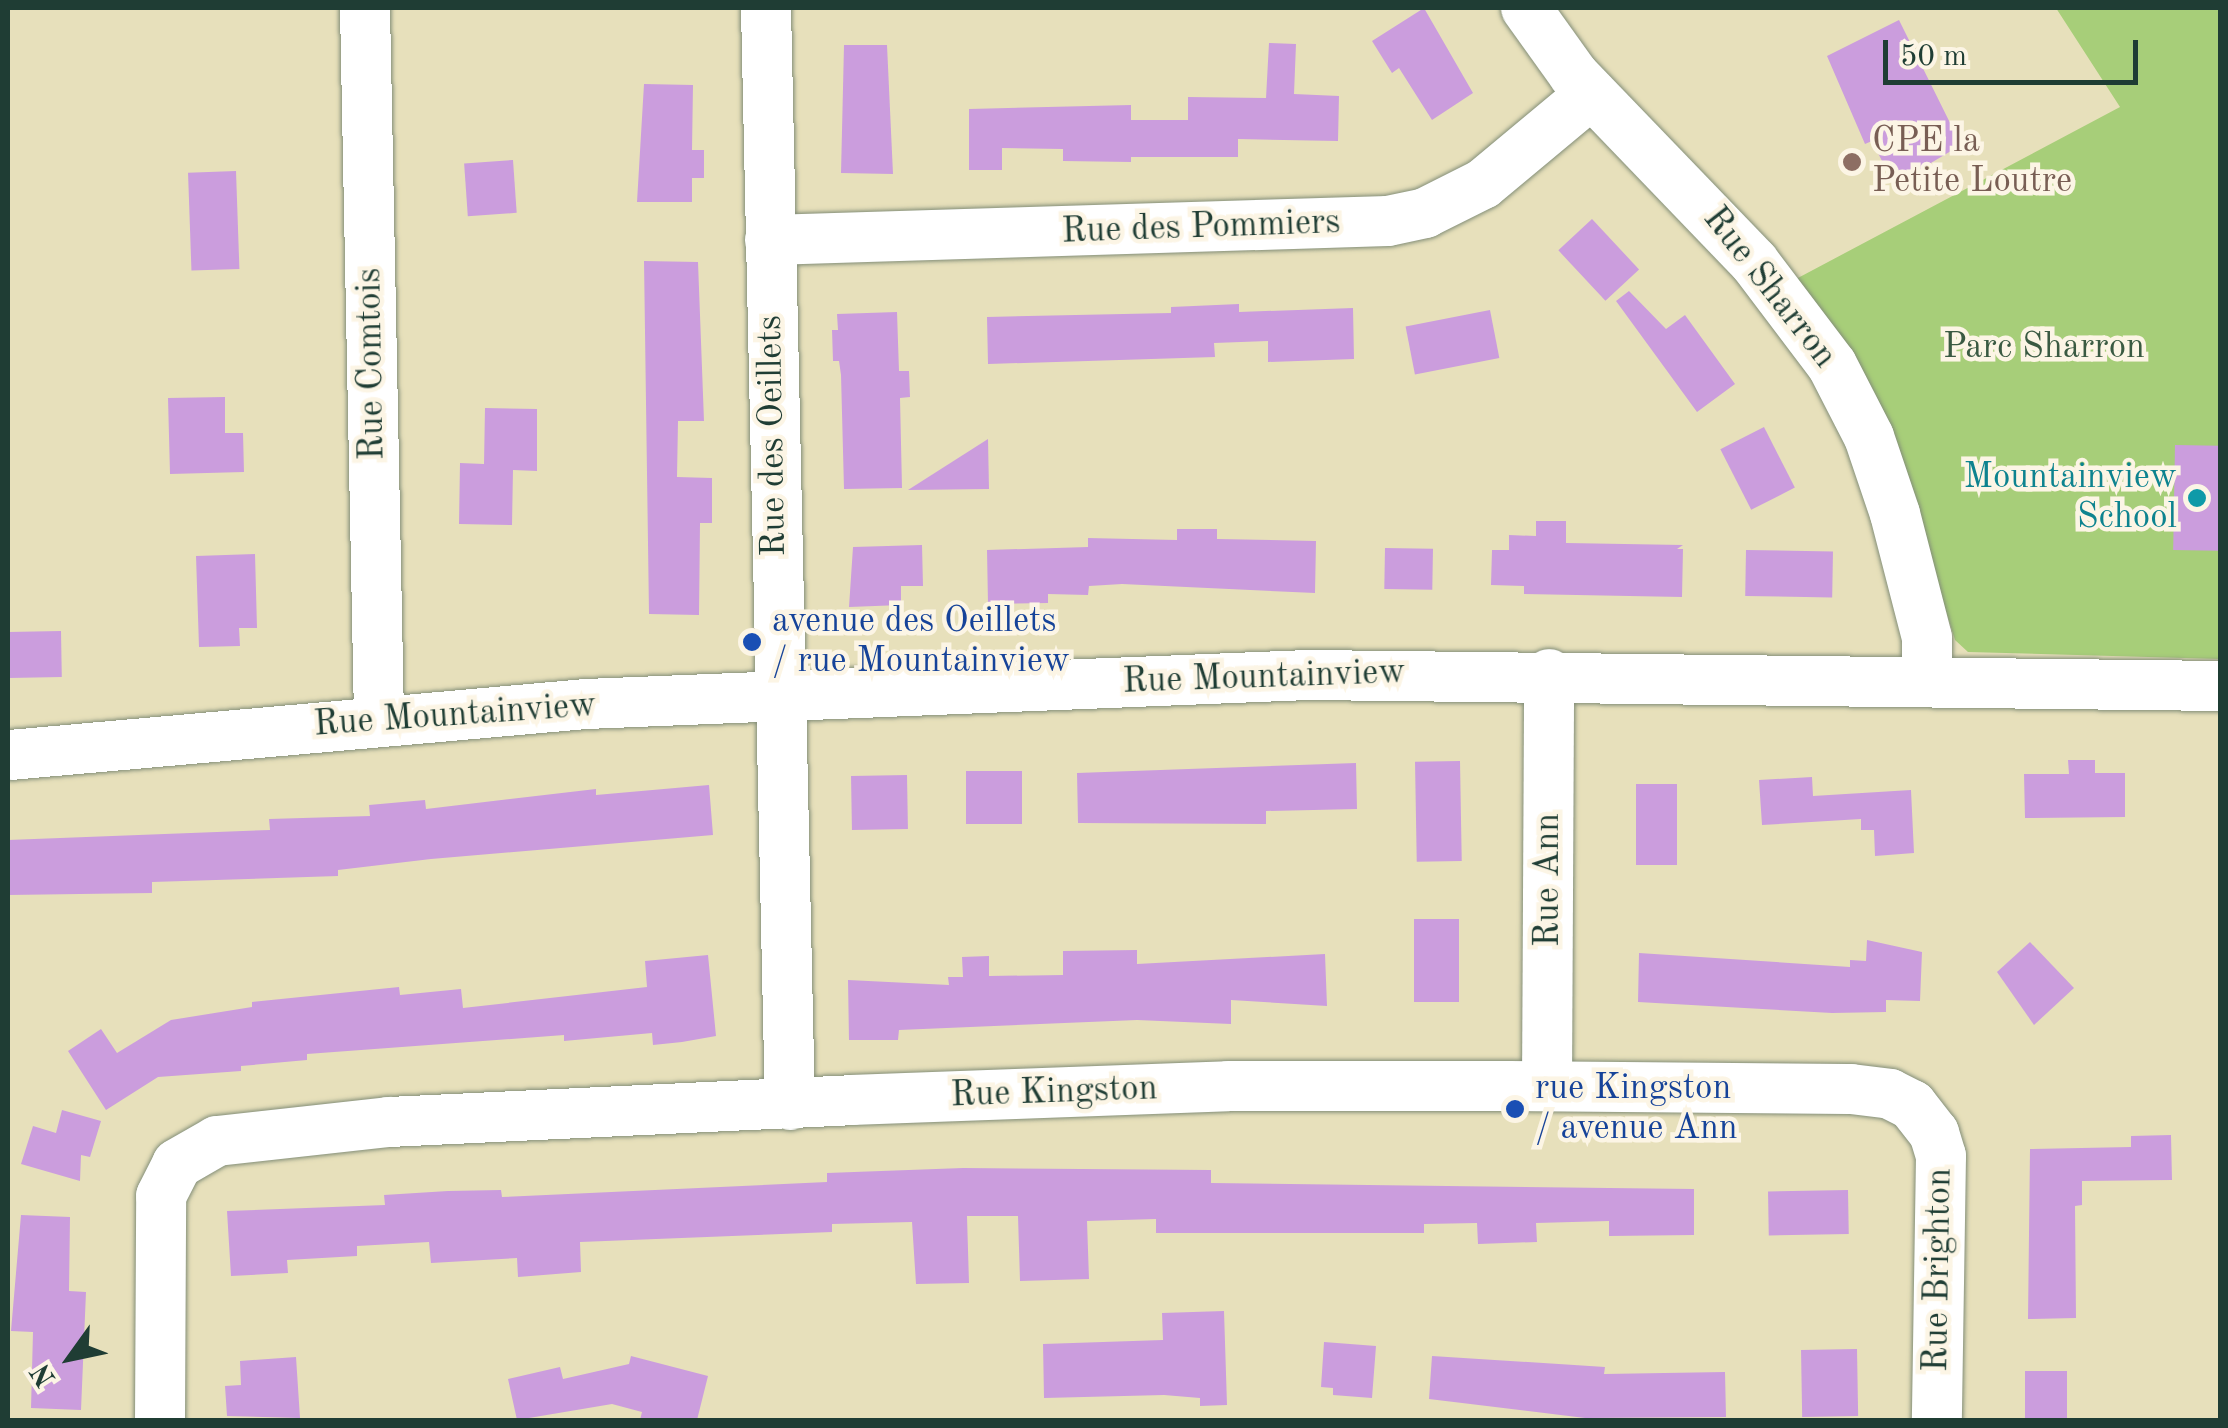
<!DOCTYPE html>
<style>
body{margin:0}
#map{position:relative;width:2228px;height:1428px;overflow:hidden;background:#e7e0bb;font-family:"Old Standard TT",serif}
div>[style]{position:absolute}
.green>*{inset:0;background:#a7ce79}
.building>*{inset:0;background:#cb9ddd;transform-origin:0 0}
.roads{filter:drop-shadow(0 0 2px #838e78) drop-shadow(0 0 2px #838e78)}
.minor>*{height:50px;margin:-25px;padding:0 25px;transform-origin:25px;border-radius:25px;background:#fff}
.dots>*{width:28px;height:28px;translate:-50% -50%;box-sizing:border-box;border:5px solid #fcf5e5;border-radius:50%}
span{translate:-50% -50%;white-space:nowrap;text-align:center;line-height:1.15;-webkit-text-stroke:9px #fcf5e5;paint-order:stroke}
.education-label{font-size:35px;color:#785e54}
.left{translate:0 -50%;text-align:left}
.street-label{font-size:35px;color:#1f3d34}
.park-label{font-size:35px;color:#3a5a42}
.culture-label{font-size:35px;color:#0d838f}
.right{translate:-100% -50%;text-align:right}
.transit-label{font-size:35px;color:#164399}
.frame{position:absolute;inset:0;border:10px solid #1f3d34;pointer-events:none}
.north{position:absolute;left:20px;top:1308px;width:100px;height:100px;-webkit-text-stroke:8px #fcf5e5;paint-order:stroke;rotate:237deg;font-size:28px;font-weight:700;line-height:40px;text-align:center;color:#1f3d34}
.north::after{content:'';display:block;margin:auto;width:35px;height:45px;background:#1f3d34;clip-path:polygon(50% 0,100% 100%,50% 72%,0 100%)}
.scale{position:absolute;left:1883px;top:40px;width:255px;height:45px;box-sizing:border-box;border:5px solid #1f3d34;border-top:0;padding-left:12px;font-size:30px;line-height:35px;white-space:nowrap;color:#1f3d34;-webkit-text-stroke:8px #fcf5e5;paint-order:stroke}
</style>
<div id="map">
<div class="green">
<i style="clip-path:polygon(2056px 8px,2220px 8px,2220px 659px,1968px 652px,1955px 640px,1935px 576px,1796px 279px,2120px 107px)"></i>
</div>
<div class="building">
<i style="clip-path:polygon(1424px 8px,1473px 93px,1432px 120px,1399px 68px,1392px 73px,1372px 41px)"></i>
<i style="clip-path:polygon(1899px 20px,1961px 145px,1894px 185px,1872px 141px,1865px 144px,1827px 56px)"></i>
<i style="clip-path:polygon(1269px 43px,1296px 44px,1294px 94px,1339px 96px,1338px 141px,1238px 139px,1238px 157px,1131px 157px,1131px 162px,1063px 161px,1063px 149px,1002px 148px,1002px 170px,969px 170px,969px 109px,1131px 105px,1131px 120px,1188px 120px,1188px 97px,1266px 98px)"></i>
<i style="clip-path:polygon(844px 45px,887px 45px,893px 174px,841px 173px)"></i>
<i style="clip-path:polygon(644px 84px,693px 85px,692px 150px,704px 150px,704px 178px,692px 178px,692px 202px,637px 202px)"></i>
<i style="left:513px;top:160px;width:53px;height:49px;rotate:86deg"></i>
<i style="left:236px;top:171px;width:98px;height:48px;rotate:88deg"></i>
<i style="left:1592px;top:219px;width:69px;height:46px;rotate:47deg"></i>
<i style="clip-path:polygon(644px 261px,698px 262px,704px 421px,678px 421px,677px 477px,712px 478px,712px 523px,700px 523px,699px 615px,649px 614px)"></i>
<i style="clip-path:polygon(1629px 291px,1666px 329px,1685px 315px,1735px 384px,1697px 412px,1616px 301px)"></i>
<i style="clip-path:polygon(1239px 304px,1239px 312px,1353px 308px,1354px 359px,1268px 362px,1268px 341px,1214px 343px,1215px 357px,988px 364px,987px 317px,1171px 313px,1171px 307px)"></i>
<i style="left:1490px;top:310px;width:49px;height:86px;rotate:79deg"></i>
<i style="clip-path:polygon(897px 312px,899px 371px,909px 371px,910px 397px,900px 398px,902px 488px,844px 489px,841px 375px,839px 361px,833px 361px,832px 330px,838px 330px,837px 314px)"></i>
<i style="clip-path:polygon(225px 397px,225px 433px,243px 433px,244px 472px,170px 474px,168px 398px)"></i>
<i style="clip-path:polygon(485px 408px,537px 409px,537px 471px,513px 470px,512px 525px,459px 524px,460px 463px,484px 464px)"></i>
<i style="left:1764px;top:427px;width:68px;height:49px;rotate:63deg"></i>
<i style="clip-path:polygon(988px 439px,989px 489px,908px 490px)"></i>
<i style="left:2175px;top:445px;width:45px;height:105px;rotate:1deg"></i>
<i style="clip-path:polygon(1536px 521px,1566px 521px,1566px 543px,1683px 545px,1677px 549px,1683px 549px,1682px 597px,1524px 594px,1524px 586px,1491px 585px,1492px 550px,1509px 550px,1509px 535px,1536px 536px)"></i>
<i style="clip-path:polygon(1177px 529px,1217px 529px,1217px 539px,1316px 541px,1315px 593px,1122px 584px,1089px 586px,1088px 595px,1048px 594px,1048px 603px,988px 604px,987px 550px,1088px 547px,1088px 538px,1177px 540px)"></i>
<i style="clip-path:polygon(922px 545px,923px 586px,901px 586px,901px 605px,849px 607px,853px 547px)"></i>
<i style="left:1385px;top:548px;width:48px;height:41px;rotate:1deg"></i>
<i style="left:1746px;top:550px;width:87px;height:46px;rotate:1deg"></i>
<i style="clip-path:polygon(255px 554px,257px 628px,239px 628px,240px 646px,199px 647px,196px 556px)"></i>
<i style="left:61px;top:631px;width:46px;height:53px;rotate:89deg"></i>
<i style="clip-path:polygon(2068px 760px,2095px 760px,2095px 773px,2125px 773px,2125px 817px,2025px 818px,2024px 774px,2069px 774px)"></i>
<i style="left:1460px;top:761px;width:100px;height:45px;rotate:89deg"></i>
<i style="clip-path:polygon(1356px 763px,1357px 809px,1266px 811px,1266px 824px,1078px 823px,1077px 773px)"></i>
<i style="left:966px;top:771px;width:56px;height:53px"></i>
<i style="left:907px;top:775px;width:54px;height:56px;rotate:89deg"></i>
<i style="clip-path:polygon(1812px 777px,1813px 796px,1911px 790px,1914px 853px,1875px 856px,1874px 830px,1861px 830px,1861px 819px,1762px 825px,1759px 780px)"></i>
<i style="left:1636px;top:784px;width:41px;height:81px"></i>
<i style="clip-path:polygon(709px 785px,713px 835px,431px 859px,338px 870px,338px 876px,152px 882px,152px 893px,8px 895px,8px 840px,270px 830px,269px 819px,370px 816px,369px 805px,425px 800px,426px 809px,596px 789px,596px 795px)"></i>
<i style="left:1414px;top:919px;width:45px;height:83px"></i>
<i style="clip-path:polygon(1867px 940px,1922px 952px,1920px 1001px,1886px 1000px,1886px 1012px,1832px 1013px,1638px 1002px,1639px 953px,1850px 967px,1850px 960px,1866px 961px)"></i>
<i style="clip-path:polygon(2030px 942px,2074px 988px,2034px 1025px,1997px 972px)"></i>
<i style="clip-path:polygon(1137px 950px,1137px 964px,1325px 954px,1327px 1006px,1231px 1000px,1231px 1024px,1137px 1020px,899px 1030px,898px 1040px,849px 1040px,848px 980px,949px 985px,948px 977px,963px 977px,962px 957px,989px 956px,989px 976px,1063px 975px,1063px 951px)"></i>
<i style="clip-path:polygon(708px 955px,716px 1036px,682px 1042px,653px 1045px,652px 1033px,564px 1041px,564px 1035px,307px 1054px,307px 1060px,241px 1066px,241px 1071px,158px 1077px,106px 1110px,68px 1051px,101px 1029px,117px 1053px,171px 1020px,252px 1007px,252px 1002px,399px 987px,400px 995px,461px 989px,463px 1008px,647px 987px,645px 961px)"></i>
<i style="clip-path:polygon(62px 1110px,101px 1121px,90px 1157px,81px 1155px,80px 1181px,21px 1164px,33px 1126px,56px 1133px)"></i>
<i style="clip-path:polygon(2171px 1135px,2172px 1180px,2082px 1181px,2082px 1205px,2075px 1206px,2076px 1318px,2028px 1319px,2030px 1149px,2131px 1147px,2131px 1136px)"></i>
<i style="clip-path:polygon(963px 1168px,1211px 1170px,1211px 1183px,1694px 1189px,1694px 1235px,1609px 1236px,1609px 1221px,1536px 1223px,1537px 1242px,1478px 1244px,1477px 1223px,1424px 1224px,1424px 1233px,1156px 1233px,1156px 1219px,1087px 1221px,1089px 1279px,1020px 1281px,1018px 1216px,967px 1216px,969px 1283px,916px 1284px,912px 1222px,832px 1224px,832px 1232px,580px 1242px,581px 1272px,518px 1277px,517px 1258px,431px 1263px,429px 1242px,357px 1246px,357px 1256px,287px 1260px,288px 1273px,231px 1276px,227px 1211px,385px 1205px,384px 1195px,448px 1191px,501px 1190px,502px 1197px,827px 1182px,827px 1173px)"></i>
<i style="left:1848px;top:1190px;width:44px;height:80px;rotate:89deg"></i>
<i style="clip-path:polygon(21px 1215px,70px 1217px,69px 1291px,86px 1292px,81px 1410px,31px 1408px,33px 1332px,11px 1331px)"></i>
<i style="clip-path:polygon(1224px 1311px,1227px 1405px,1200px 1406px,1200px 1398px,1164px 1395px,1044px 1398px,1043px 1344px,1163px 1340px,1162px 1313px)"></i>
<i style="clip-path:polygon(1324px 1342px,1376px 1346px,1372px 1398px,1333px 1395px,1333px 1388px,1321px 1387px)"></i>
<i style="left:1857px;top:1349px;width:67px;height:56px;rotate:89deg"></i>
<i style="clip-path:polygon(631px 1356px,708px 1376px,697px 1420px,640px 1420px,642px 1412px,612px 1404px,517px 1420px,508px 1379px,560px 1367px,563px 1379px,629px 1364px)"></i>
<i style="clip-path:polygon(1432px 1356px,1605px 1367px,1604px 1374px,1725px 1372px,1726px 1417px,1585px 1418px,1429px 1399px)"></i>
<i style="clip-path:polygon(296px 1357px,300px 1418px,227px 1416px,225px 1386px,241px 1385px,240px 1361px)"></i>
<i style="left:2067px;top:1371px;width:49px;height:42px;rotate:90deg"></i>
</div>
<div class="roads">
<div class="minor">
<i style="left:365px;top:8px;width:712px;rotate:88.87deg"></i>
<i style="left:766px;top:8px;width:1097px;rotate:88.75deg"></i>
<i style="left:1526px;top:8px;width:82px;rotate:54.4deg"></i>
<i style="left:1574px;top:75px;width:260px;rotate:46.1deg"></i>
<i style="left:1754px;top:262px;width:129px;rotate:52.9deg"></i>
<i style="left:1832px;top:365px;width:81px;rotate:62.8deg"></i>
<i style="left:1869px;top:437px;width:81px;rotate:71.3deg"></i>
<i style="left:1895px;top:514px;width:128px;rotate:75.5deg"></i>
<i style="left:1927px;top:638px;width:43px;rotate:90deg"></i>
<i style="left:770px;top:240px;width:618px;rotate:-1.76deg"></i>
<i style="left:1388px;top:221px;width:38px;rotate:-12deg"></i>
<i style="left:1425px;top:213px;width:65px;rotate:-26.6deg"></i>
<i style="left:1483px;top:184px;width:141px;rotate:-39.8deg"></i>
<i style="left:10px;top:755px;width:578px;rotate:-5.06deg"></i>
<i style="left:586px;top:704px;width:724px;rotate:-2.3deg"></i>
<i style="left:1309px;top:675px;width:911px;rotate:0.69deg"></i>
<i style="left:1547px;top:1086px;width:412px;rotate:-89.7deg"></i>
<i style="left:160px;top:1420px;width:224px;rotate:-89.7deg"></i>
<i style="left:161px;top:1196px;width:36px;rotate:-63deg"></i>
<i style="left:177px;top:1164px;width:46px;rotate:-29.9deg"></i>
<i style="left:217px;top:1141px;width:173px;rotate:-6.3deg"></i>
<i style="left:389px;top:1122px;width:463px;rotate:-2.7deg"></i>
<i style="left:851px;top:1100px;width:377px;rotate:-2.1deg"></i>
<i style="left:1228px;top:1086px;width:281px"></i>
<i style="left:1509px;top:1086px;width:342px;rotate:0.5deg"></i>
<i style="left:1851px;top:1089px;width:39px;rotate:7deg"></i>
<i style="left:1890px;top:1094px;width:25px;rotate:27deg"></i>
<i style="left:1912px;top:1105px;width:36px;rotate:52deg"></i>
<i style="left:1934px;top:1133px;width:24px;rotate:73deg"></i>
<i style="left:1941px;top:1156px;width:264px;rotate:90.9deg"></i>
</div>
</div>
<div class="dots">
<i style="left:1852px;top:162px;background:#8d6e63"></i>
<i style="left:2197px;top:498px;background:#0f9aa8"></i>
<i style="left:752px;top:642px;background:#1a4fb4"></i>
<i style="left:1515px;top:1109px;background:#1a4fb4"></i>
</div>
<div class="education-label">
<span class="left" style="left:1872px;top:162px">CPE la<br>Petite Loutre</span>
</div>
<div class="street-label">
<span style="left:1201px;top:228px;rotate:-2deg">Rue des Pommiers</span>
<span style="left:1769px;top:288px;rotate:52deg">Rue Sharron</span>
<span style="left:372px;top:364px;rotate:-91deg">Rue Comtois</span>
<span style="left:773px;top:436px;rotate:-91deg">Rue des Oeillets</span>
<span style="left:1264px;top:678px;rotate:-2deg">Rue Mountainview</span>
<span style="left:455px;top:716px;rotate:-4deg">Rue Mountainview</span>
<span style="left:1549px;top:880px;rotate:-90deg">Rue Ann</span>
<span style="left:1054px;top:1093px;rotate:-2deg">Rue Kingston</span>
<span style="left:1939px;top:1270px;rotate:-89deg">Rue Brighton</span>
</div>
<div class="park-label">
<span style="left:2044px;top:348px">Parc Sharron</span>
</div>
<div class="culture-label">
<span class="right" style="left:2177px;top:498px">Mountainview<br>School</span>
</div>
<div class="transit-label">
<span class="left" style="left:772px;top:642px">avenue des Oeillets<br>/ rue Mountainview</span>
<span class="left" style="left:1535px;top:1109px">rue Kingston<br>/ avenue Ann</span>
</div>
<div class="frame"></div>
<div class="north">N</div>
<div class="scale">50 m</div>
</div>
